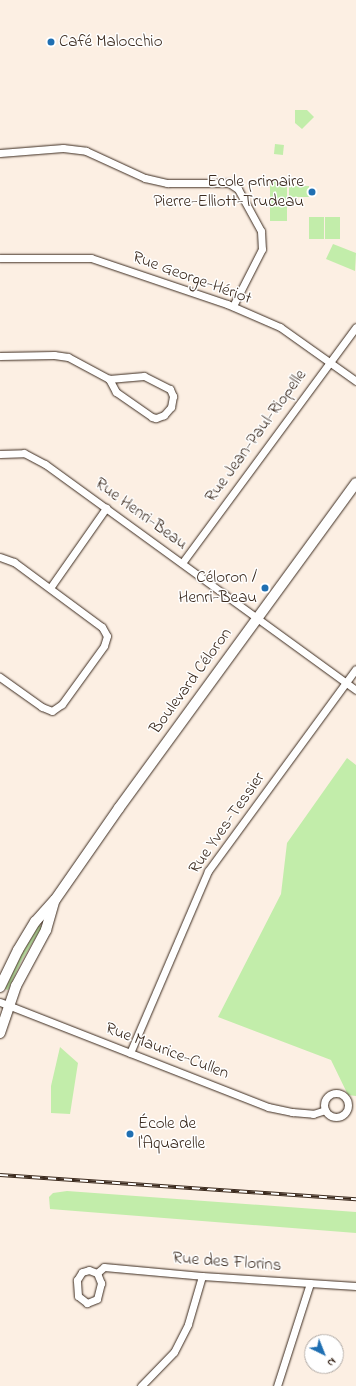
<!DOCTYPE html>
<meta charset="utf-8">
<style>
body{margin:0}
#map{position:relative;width:356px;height:1386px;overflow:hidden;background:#fcefe3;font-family:"Indie Flower",sans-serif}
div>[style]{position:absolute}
.green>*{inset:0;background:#c2edaa;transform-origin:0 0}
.roads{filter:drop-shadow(0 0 1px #3b2a1e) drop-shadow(0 0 1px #3b2a1e)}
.street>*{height:7px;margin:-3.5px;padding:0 3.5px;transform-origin:3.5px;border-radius:3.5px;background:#fff}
.street>.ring{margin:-3.5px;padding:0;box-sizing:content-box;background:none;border:7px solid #fff;border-radius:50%}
.secondary>*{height:10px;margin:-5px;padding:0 5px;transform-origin:5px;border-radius:5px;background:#fff}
.rail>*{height:4px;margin-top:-2px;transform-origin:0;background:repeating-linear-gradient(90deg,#fff 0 8px,#3b2a1e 0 16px);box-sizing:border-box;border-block:1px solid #3b2a1e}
.dots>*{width:11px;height:11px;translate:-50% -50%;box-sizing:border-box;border:2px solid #fff;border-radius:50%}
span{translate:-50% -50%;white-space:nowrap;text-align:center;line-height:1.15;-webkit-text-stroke:3px #fff;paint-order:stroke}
.poi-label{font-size:17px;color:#3b2a1e}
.left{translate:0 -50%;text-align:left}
.right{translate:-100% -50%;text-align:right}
.street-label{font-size:17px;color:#3b2a1e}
.north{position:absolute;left:304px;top:1334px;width:40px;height:40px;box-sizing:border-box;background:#fff;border:1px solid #b1aaa5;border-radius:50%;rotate:137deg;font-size:11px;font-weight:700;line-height:16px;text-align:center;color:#3b2a1e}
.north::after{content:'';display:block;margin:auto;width:14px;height:18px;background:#1f6fb2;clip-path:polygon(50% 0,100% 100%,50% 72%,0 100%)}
</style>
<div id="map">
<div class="green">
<i style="clip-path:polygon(295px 110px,307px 110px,314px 117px,302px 129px,295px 123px)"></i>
<i style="left:275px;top:144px;width:9px;height:10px;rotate:6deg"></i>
<i style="left:270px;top:181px;width:17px;height:40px"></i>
<i style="left:289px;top:186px;width:20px;height:11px"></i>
<i style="left:309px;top:217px;width:15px;height:22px"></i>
<i style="left:325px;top:217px;width:15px;height:22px"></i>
<i style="clip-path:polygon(333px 244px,356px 253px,355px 271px,326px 259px)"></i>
<i style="clip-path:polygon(347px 758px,356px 765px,356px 1096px,348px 1095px,331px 1060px,218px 1017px,281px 894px,287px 843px)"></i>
<i style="clip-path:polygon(39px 925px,42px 927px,22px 960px,8px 990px,5px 989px,22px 954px)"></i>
<i style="clip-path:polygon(60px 1047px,78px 1063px,70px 1114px,51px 1113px,51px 1086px)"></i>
<i style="clip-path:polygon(67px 1191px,356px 1212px,356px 1233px,50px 1209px,49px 1197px,53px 1193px)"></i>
</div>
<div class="roads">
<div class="street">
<i style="left:0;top:153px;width:63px;rotate:-4.5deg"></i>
<i style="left:63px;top:148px;width:23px;rotate:7deg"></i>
<i style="left:86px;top:151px;width:65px;rotate:24.6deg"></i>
<i style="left:145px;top:178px;width:23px;rotate:13deg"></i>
<i style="left:167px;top:183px;width:62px"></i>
<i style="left:229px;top:183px;width:11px;rotate:34deg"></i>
<i style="left:238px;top:189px;width:48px;rotate:61.3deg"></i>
<i style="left:261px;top:231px;width:18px;rotate:87deg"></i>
<i style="left:262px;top:249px;width:64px;rotate:117deg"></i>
<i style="left:0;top:258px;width:91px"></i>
<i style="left:91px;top:258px;width:144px;rotate:18.7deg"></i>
<i style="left:227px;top:304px;width:58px;rotate:23.5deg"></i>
<i style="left:280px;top:327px;width:93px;rotate:35.4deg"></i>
<i style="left:0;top:356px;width:54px;rotate:-1.1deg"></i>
<i style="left:54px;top:355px;width:14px;rotate:8deg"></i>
<i style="left:68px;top:357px;width:47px;rotate:28.2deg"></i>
<i style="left:109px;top:379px;width:35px;rotate:-5deg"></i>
<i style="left:144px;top:376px;width:29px;rotate:27deg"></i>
<i style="left:170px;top:389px;width:8px;rotate:67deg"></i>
<i style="left:173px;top:396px;width:11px;rotate:100deg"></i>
<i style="left:171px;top:407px;width:11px;rotate:131deg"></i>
<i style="left:164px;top:415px;width:9px;rotate:159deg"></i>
<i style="left:156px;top:418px;width:4px;rotate:-166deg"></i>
<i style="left:152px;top:417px;width:44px;rotate:-145.2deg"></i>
<i style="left:116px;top:392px;width:15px;rotate:-118deg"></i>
<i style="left:0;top:454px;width:24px;rotate:-2deg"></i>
<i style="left:24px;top:453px;width:24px;rotate:28deg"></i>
<i style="left:45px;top:464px;width:384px;rotate:36deg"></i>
<i style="left:0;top:557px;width:15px;rotate:20deg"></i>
<i style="left:14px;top:562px;width:109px;rotate:36.5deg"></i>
<i style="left:102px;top:627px;width:10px;rotate:61deg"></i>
<i style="left:107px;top:636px;width:10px;rotate:107deg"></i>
<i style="left:104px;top:646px;width:72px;rotate:125.9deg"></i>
<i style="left:62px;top:704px;width:12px;rotate:145deg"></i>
<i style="left:52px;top:711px;width:11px;rotate:-158deg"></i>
<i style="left:42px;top:707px;width:52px;rotate:-144.5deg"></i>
<i style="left:182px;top:563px;width:293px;rotate:-53.6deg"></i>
<i style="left:50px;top:588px;width:98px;rotate:-55deg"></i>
<i style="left:0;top:1002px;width:288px;rotate:21.4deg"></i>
<i style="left:268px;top:1107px;width:25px;rotate:12deg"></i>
<i style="left:292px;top:1112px;width:21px;rotate:5deg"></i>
<i style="left:313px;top:1114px;width:13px;rotate:-18deg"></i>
<i style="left:130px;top:1053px;width:198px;rotate:-66.8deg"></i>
<i style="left:208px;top:871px;width:250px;rotate:-53.8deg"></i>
<i class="ring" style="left:324px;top:1093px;width:17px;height:17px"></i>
<i style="left:89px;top:1270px;width:9px;rotate:21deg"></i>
<i style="left:97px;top:1273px;width:11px;rotate:68deg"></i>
<i style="left:101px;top:1283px;width:16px;rotate:104deg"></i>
<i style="left:97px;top:1299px;width:11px;rotate:158deg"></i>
<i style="left:87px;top:1303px;width:11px;rotate:-142deg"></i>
<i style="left:78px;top:1296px;width:16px;rotate:-94deg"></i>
<i style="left:77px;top:1280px;width:9px;rotate:-58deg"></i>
<i style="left:82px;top:1272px;width:7px;rotate:-16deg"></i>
<i style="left:97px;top:1273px;width:9px;rotate:-41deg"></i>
<i style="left:104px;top:1267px;width:98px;rotate:5.2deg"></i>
<i style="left:202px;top:1276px;width:154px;rotate:3.7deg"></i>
<i style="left:141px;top:1386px;width:47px;rotate:-45.9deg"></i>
<i style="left:174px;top:1352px;width:31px;rotate:-63deg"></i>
<i style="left:188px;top:1324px;width:50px;rotate:-73.7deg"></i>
<i style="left:277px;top:1386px;width:108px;rotate:-72.2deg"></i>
</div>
<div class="secondary">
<i style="left:0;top:987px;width:41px;rotate:-64.1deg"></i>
<i style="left:18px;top:950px;width:33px;rotate:-59deg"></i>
<i style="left:35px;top:922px;width:30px;rotate:-48deg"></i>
<i style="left:55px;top:900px;width:112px;rotate:-55.2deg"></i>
<i style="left:119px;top:808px;width:402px;rotate:-53.9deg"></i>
<i style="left:0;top:1033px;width:50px;rotate:-71.2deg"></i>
<i style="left:16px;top:986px;width:64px;rotate:-61.8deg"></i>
<i style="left:46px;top:930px;width:29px;rotate:-74deg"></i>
</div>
</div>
<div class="rail">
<i style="left:0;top:1175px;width:357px;rotate:3.9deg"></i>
</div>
<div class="dots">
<i style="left:51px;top:42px;background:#1f6fb2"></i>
<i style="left:312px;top:192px;background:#1f6fb2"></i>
<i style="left:265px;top:588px;background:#1f6fb2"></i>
<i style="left:130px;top:1134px;background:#1f6fb2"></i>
</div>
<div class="poi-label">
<span class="left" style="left:59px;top:42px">Café Malocchio</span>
<span class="right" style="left:304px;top:192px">Ecole primaire<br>Pierre-Elliott-Trudeau</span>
<span class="right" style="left:257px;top:588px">Céloron /<br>Henri-Beau</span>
<span class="left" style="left:138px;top:1134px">École de<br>l'Aquarelle</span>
</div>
<div class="street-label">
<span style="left:192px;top:278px;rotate:20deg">Rue George-Hériot</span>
<span style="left:256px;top:436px;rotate:-54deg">Rue Jean-Paul-Riopelle</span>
<span style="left:141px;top:514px;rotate:36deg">Rue Henri-Beau</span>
<span style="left:191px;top:681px;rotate:-54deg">Boulevard Céloron</span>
<span style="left:227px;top:823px;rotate:-55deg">Rue Yves-Tessier</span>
<span style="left:167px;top:1051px;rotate:21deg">Rue Maurice-Cullen</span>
<span style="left:227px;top:1262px;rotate:4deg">Rue des Florins</span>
</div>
<div class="north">N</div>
</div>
